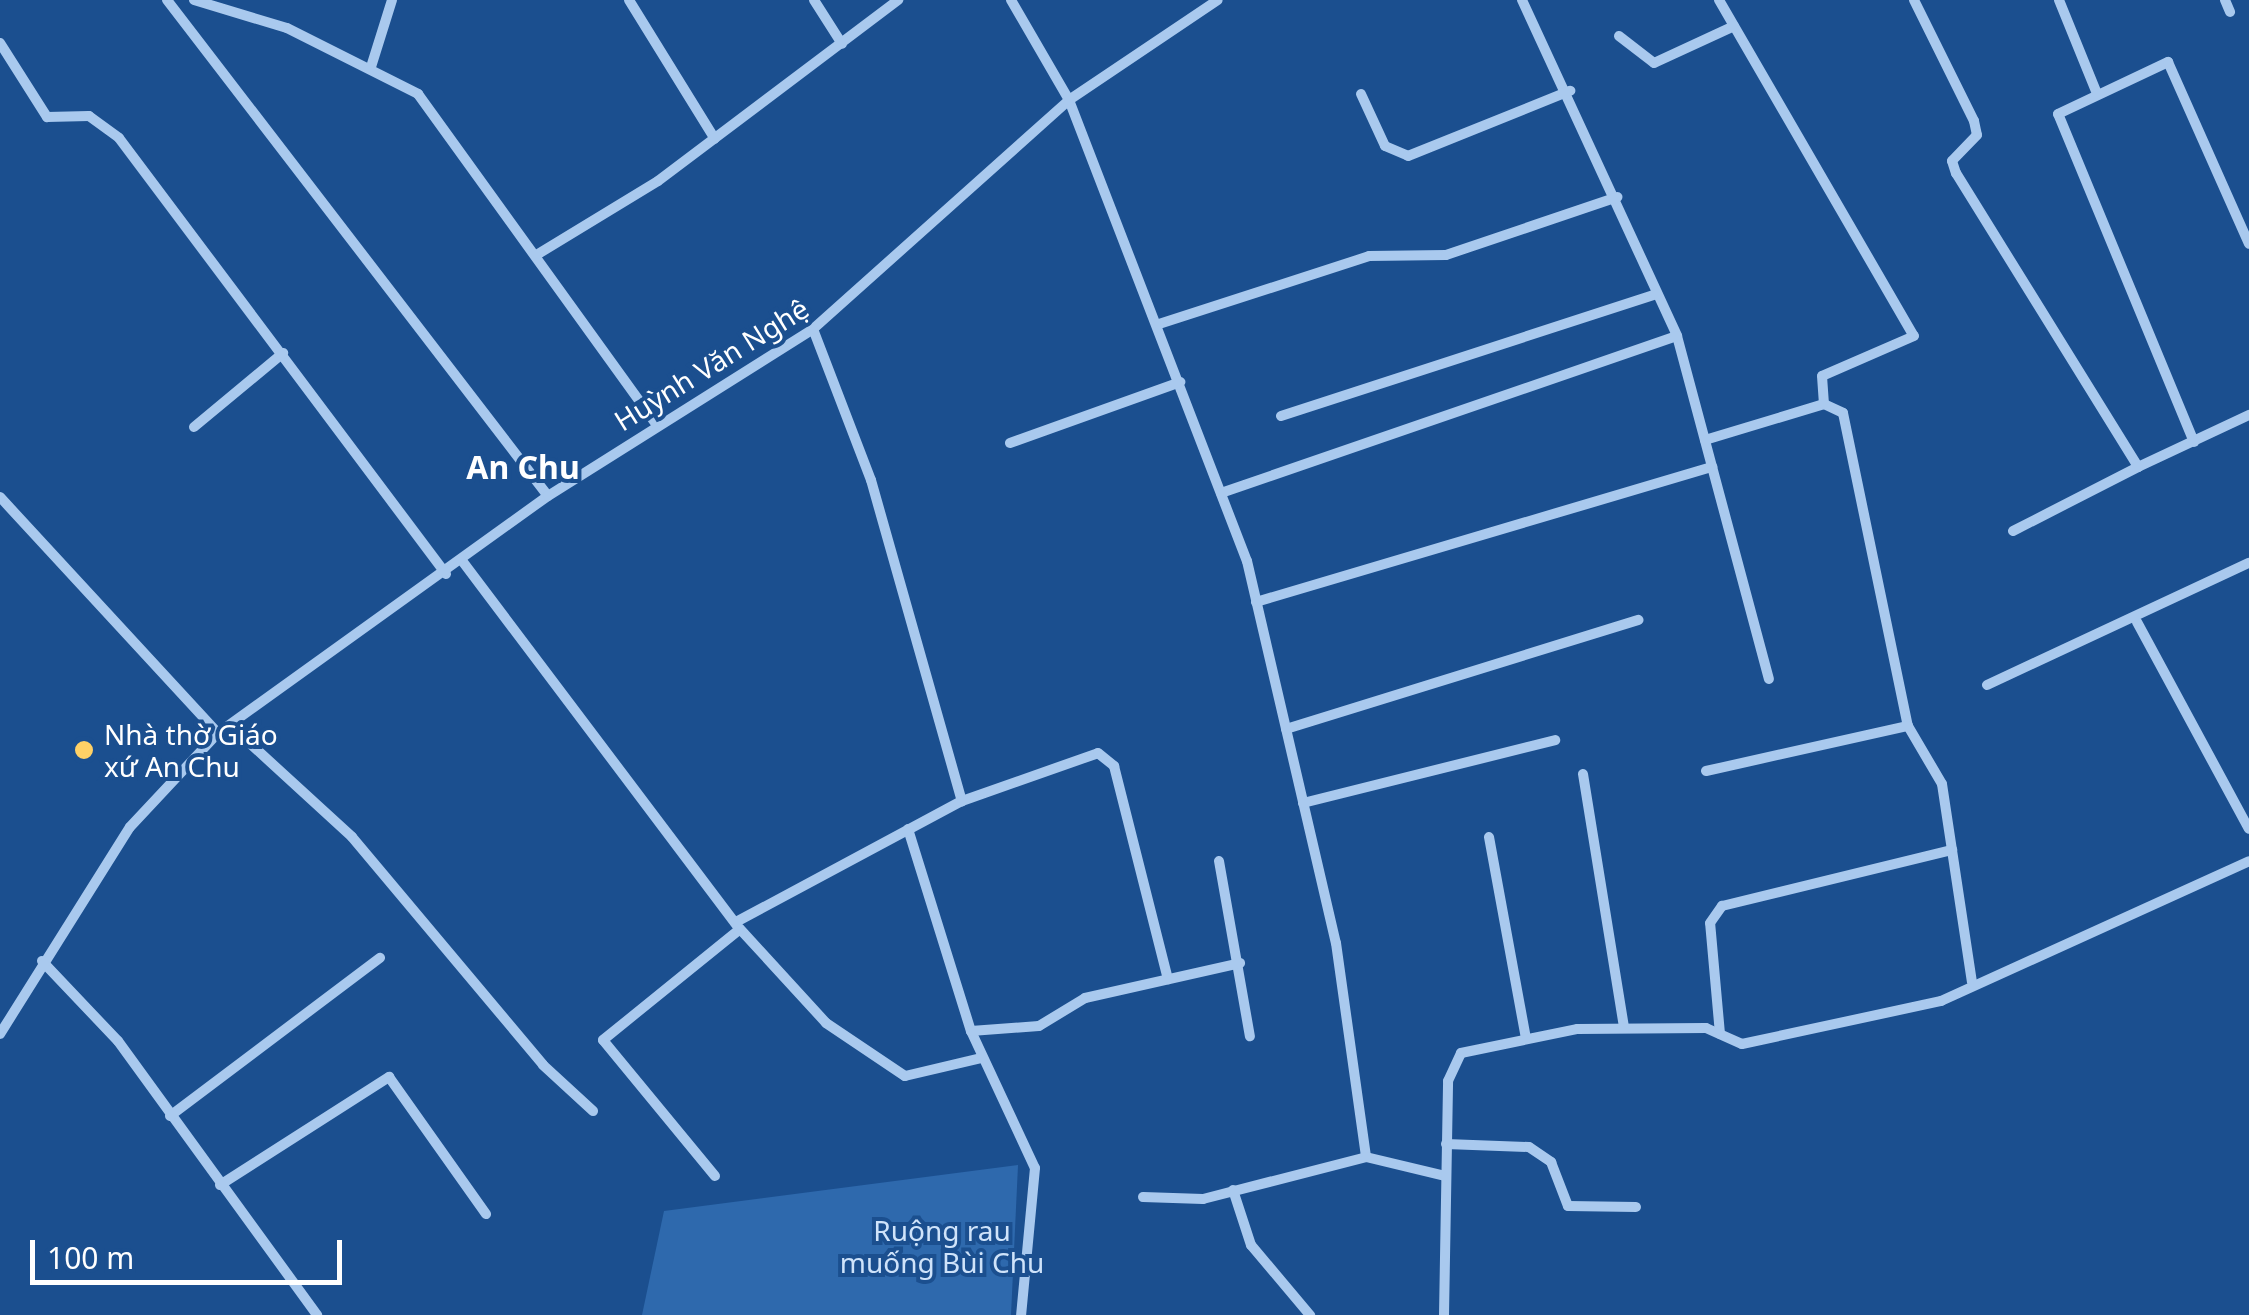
<!DOCTYPE html>
<meta charset="utf-8">
<style>
body{margin:0}
#map{position:relative;width:2249px;height:1315px;overflow:hidden;background:#1b4f8f;font-family:"Noto Sans",sans-serif}
div>[style]{position:absolute}
.green>*{inset:0;background:#2e69ad}
.minor>*{height:10px;margin:-5px;padding:0 5px;transform-origin:5px;border-radius:5px;background:#a9c9ee}
.dots>*{width:28px;height:28px;translate:-50% -50%;box-sizing:border-box;border:5px solid #1b4f8f;border-radius:50%}
span{translate:-50% -50%;white-space:nowrap;text-align:center;line-height:1.15;-webkit-text-stroke:8px #1b4f8f;paint-order:stroke}
.street-label{font-size:28px;color:#fff}
.poi-label{font-size:28px;color:#fff}
.left{translate:0 -50%;text-align:left}
.park-label{font-size:28px;color:#cfe3fa}
.quarter-label{font-size:32px;color:#fff;font-weight:700}
.scale{position:absolute;left:30px;top:1240px;width:312px;height:45px;box-sizing:border-box;border:5px solid #fff;border-top:0;padding-left:12px;font-size:30px;line-height:35px;white-space:nowrap;color:#fff;-webkit-text-stroke:8px #1b4f8f;paint-order:stroke}
</style>
<div id="map">
<div class="green">
<i style="clip-path:polygon(1018px 1165px,1011px 1315px,642px 1315px,664px 1211px)"></i>
</div>
<div class="minor">
<i style="left:167px;top:0;width:625px;rotate:52.47deg"></i>
<i style="left:194px;top:0;width:97px;rotate:16.8deg"></i>
<i style="left:287px;top:28px;width:147px;rotate:26.7deg"></i>
<i style="left:418px;top:94px;width:407px;rotate:54.2deg"></i>
<i style="left:629px;top:0;width:163px;rotate:58.3deg"></i>
<i style="left:814px;top:0;width:52px;rotate:57.5deg"></i>
<i style="left:1011px;top:0;width:116px;rotate:59.9deg"></i>
<i style="left:1069px;top:100px;width:494px;rotate:68.9deg"></i>
<i style="left:1247px;top:561px;width:392px;rotate:76.9deg"></i>
<i style="left:1336px;top:943px;width:216px;rotate:82deg"></i>
<i style="left:1522px;top:0;width:370px;rotate:65.2deg"></i>
<i style="left:1677px;top:336px;width:355px;rotate:75deg"></i>
<i style="left:1719px;top:0;width:388px;rotate:59.9deg"></i>
<i style="left:1914px;top:336px;width:100px;rotate:156.5deg"></i>
<i style="left:1822px;top:376px;width:28px;rotate:86deg"></i>
<i style="left:1914px;top:0;width:135px;rotate:63.6deg"></i>
<i style="left:1974px;top:121px;width:14px;rotate:78deg"></i>
<i style="left:1977px;top:135px;width:36px;rotate:134deg"></i>
<i style="left:1952px;top:161px;width:13px;rotate:72deg"></i>
<i style="left:1956px;top:173px;width:346px;rotate:58.2deg"></i>
<i style="left:2138px;top:467px;width:123px;rotate:-25.1deg"></i>
<i style="left:2059px;top:0;width:98px;rotate:67.9deg"></i>
<i style="left:2225px;top:0;width:13px;rotate:67deg"></i>
<i style="left:1619px;top:36px;width:44px;rotate:37.6deg"></i>
<i style="left:1654px;top:63px;width:88px;rotate:-24.8deg"></i>
<i style="left:0;top:43px;width:88px;rotate:57.6deg"></i>
<i style="left:47px;top:117px;width:42px;rotate:-1.4deg"></i>
<i style="left:89px;top:116px;width:37px;rotate:36deg"></i>
<i style="left:119px;top:138px;width:545px;rotate:53.13deg"></i>
<i style="left:371px;top:67px;width:70px;rotate:-72.6deg"></i>
<i style="left:1361px;top:94px;width:57px;rotate:65.2deg"></i>
<i style="left:1385px;top:146px;width:25px;rotate:23deg"></i>
<i style="left:1408px;top:156px;width:175px;rotate:-21.9deg"></i>
<i style="left:538px;top:254px;width:140px;rotate:-31.3deg"></i>
<i style="left:658px;top:181px;width:301px;rotate:-37deg"></i>
<i style="left:1159px;top:324px;width:221px;rotate:-17.9deg"></i>
<i style="left:1369px;top:256px;width:77px;rotate:-0.7deg"></i>
<i style="left:1446px;top:255px;width:181px;rotate:-18.7deg"></i>
<i style="left:813px;top:329px;width:162px;rotate:69deg"></i>
<i style="left:871px;top:480px;width:334px;rotate:74.2deg"></i>
<i style="left:1281px;top:416px;width:395px;rotate:-18deg"></i>
<i style="left:194px;top:427px;width:116px;rotate:-39.7deg"></i>
<i style="left:1705px;top:440px;width:124px;rotate:-16.8deg"></i>
<i style="left:1824px;top:404px;width:21px;rotate:25deg"></i>
<i style="left:1843px;top:413px;width:320px;rotate:78.3deg"></i>
<i style="left:1908px;top:726px;width:67px;rotate:59.6deg"></i>
<i style="left:1942px;top:784px;width:200px;rotate:81.4deg"></i>
<i style="left:2194px;top:442px;width:355px;rotate:-112.5deg"></i>
<i style="left:2058px;top:114px;width:122px;rotate:-25.3deg"></i>
<i style="left:2168px;top:62px;width:199px;rotate:66deg"></i>
<i style="left:1010px;top:443px;width:181px;rotate:-19.7deg"></i>
<i style="left:1221px;top:493px;width:482px;rotate:-19deg"></i>
<i style="left:0;top:497px;width:321px;rotate:47.3deg"></i>
<i style="left:2013px;top:531px;width:140px;rotate:-27.1deg"></i>
<i style="left:463px;top:562px;width:460px;rotate:53deg"></i>
<i style="left:740px;top:929px;width:127px;rotate:47.5deg"></i>
<i style="left:826px;top:1023px;width:95px;rotate:33.9deg"></i>
<i style="left:905px;top:1076px;width:79px;rotate:-13.2deg"></i>
<i style="left:1256px;top:602px;width:476px;rotate:-16.5deg"></i>
<i style="left:2137px;top:622px;width:235px;rotate:61.6deg"></i>
<i style="left:1987px;top:685px;width:289px;rotate:-25deg"></i>
<i style="left:231px;top:726px;width:164px;rotate:42.5deg"></i>
<i style="left:352px;top:837px;width:297px;rotate:50deg"></i>
<i style="left:543px;top:1065px;width:68px;rotate:42.6deg"></i>
<i style="left:1286px;top:729px;width:369px;rotate:-17.2deg"></i>
<i style="left:1706px;top:771px;width:207px;rotate:-12.6deg"></i>
<i style="left:1583px;top:774px;width:257px;rotate:80.8deg"></i>
<i style="left:1303px;top:803px;width:260px;rotate:-14deg"></i>
<i style="left:908px;top:829px;width:212px;rotate:72.7deg"></i>
<i style="left:971px;top:1031px;width:151px;rotate:65deg"></i>
<i style="left:1035px;top:1168px;width:148px;rotate:95.4deg"></i>
<i style="left:1489px;top:837px;width:204px;rotate:79.6deg"></i>
<i style="left:1219px;top:861px;width:178px;rotate:80deg"></i>
<i style="left:736px;top:922px;width:256px;rotate:-28.2deg"></i>
<i style="left:962px;top:801px;width:144px;rotate:-19.4deg"></i>
<i style="left:1098px;top:753px;width:21px;rotate:39deg"></i>
<i style="left:1114px;top:766px;width:220px;rotate:75.8deg"></i>
<i style="left:42px;top:961px;width:110px;rotate:46.5deg"></i>
<i style="left:118px;top:1041px;width:339px;rotate:54deg"></i>
<i style="left:971px;top:1031px;width:68px;rotate:-4.2deg"></i>
<i style="left:1039px;top:1026px;width:54px;rotate:-31.3deg"></i>
<i style="left:1085px;top:998px;width:159px;rotate:-12.7deg"></i>
<i style="left:0;top:1034px;width:244px;rotate:-57.9deg"></i>
<i style="left:130px;top:827px;width:129px;rotate:-46.9deg"></i>
<i style="left:218px;top:733px;width:406px;rotate:-35.7deg"></i>
<i style="left:548px;top:496px;width:313px;rotate:-32.2deg"></i>
<i style="left:813px;top:329px;width:343px;rotate:-41.8deg"></i>
<i style="left:1069px;top:100px;width:179px;rotate:-33.9deg"></i>
<i style="left:1720px;top:1034px;width:111px;rotate:-95.1deg"></i>
<i style="left:1710px;top:923px;width:21px;rotate:-55deg"></i>
<i style="left:1722px;top:906px;width:237px;rotate:-13.7deg"></i>
<i style="left:170px;top:1116px;width:263px;rotate:-37deg"></i>
<i style="left:1446px;top:1144px;width:83px;rotate:2.1deg"></i>
<i style="left:1529px;top:1147px;width:27px;rotate:34deg"></i>
<i style="left:1551px;top:1162px;width:47px;rotate:68.9deg"></i>
<i style="left:1568px;top:1206px;width:68px;rotate:0.8deg"></i>
<i style="left:715px;top:1176px;width:176px;rotate:-129.5deg"></i>
<i style="left:603px;top:1040px;width:176px;rotate:-39deg"></i>
<i style="left:220px;top:1185px;width:201px;rotate:-32.6deg"></i>
<i style="left:389px;top:1077px;width:168px;rotate:54.7deg"></i>
<i style="left:1233px;top:1190px;width:58px;rotate:71.9deg"></i>
<i style="left:1251px;top:1245px;width:92px;rotate:49.9deg"></i>
<i style="left:1143px;top:1197px;width:60px;rotate:1.9deg"></i>
<i style="left:1203px;top:1199px;width:168px;rotate:-14.4deg"></i>
<i style="left:1366px;top:1157px;width:81px;rotate:13.5deg"></i>
<i style="left:1444px;top:1315px;width:234px;rotate:-89deg"></i>
<i style="left:1448px;top:1081px;width:31px;rotate:-65deg"></i>
<i style="left:1461px;top:1053px;width:118px;rotate:-11.7deg"></i>
<i style="left:1577px;top:1029px;width:129px;rotate:-0.4deg"></i>
<i style="left:1706px;top:1028px;width:39px;rotate:24deg"></i>
<i style="left:1742px;top:1044px;width:204px;rotate:-12.2deg"></i>
<i style="left:1941px;top:1001px;width:338px;rotate:-24.4deg"></i>
</div>
<div class="dots">
<i style="left:84px;top:750px;background:#ffd166"></i>
</div>
<div class="street-label">
<span style="left:711px;top:364px;rotate:-32deg">Huỳnh Văn Nghệ</span>
</div>
<div class="poi-label">
<span class="left" style="left:104px;top:750px">Nhà thờ Giáo<br>xứ An Chu</span>
</div>
<div class="park-label">
<span style="left:942px;top:1246px">Ruộng rau<br>muống Bùi Chu</span>
</div>
<div class="quarter-label">
<span style="left:523px;top:467px">An Chu</span>
</div>
<div class="scale">100 m</div>
</div>
